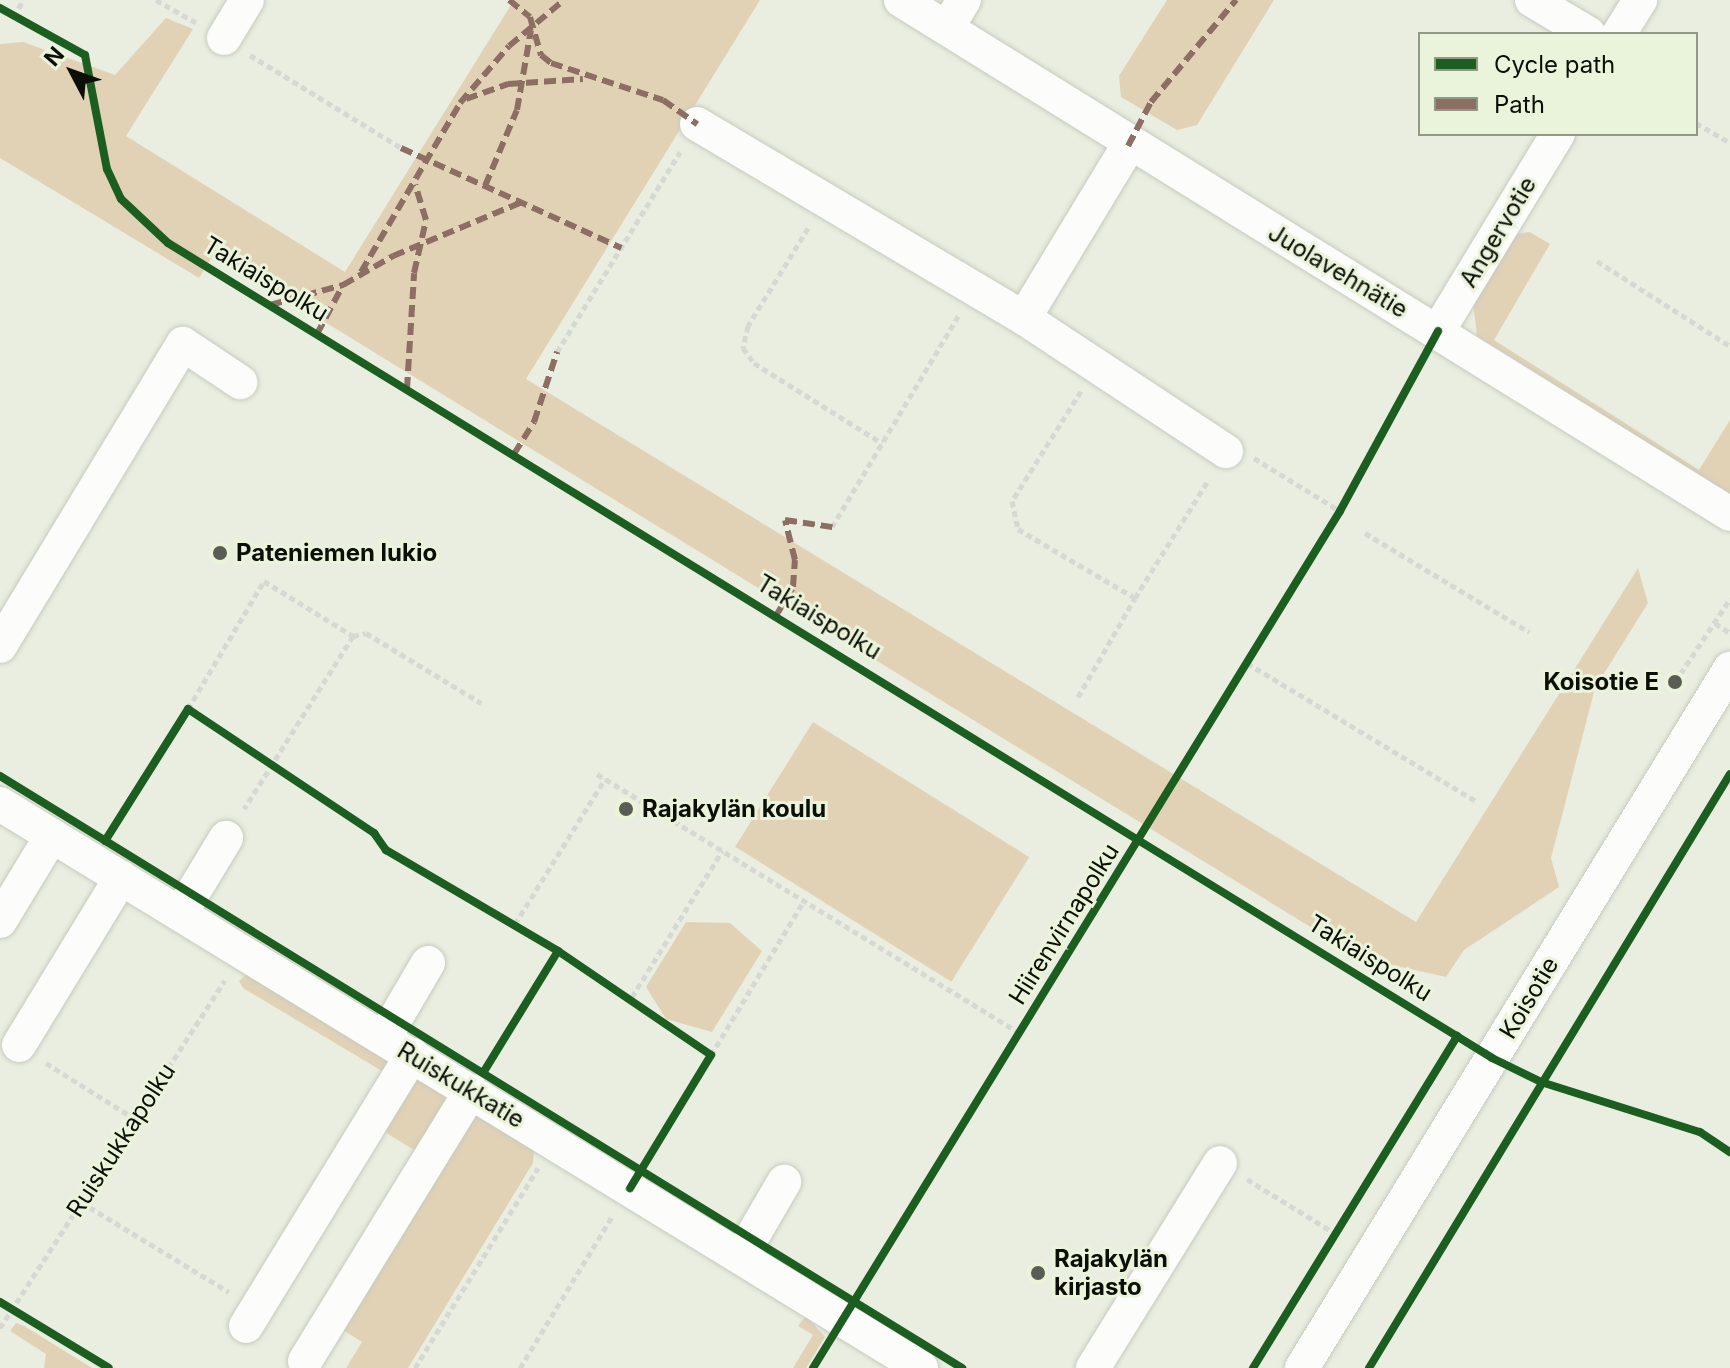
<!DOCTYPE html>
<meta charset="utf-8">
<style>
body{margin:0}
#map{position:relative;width:1730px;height:1368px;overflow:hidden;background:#e9eee0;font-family:Inter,sans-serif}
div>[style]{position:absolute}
.green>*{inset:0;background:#e1d2b6;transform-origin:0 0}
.path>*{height:5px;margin-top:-2.5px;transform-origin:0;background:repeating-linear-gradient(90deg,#d6d8d4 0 6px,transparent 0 10px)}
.roads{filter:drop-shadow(0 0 2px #c7cbbf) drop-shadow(0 0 2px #c7cbbf)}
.minor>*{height:34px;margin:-17px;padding:0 17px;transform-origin:17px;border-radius:17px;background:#fcfcfa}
.quiet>*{height:6px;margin-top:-3px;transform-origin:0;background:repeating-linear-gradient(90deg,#8d6e63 0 12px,transparent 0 18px)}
.cycleway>*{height:8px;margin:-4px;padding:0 4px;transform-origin:4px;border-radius:4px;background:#1b5e20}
.dots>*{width:22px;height:22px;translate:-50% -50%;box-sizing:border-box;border:4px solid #eaf4da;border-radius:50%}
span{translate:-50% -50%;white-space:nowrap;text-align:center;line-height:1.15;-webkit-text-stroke:6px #eaf4da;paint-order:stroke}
.street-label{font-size:24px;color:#0c0f07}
.poi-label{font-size:24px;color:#0c0f07;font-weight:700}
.left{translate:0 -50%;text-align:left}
.right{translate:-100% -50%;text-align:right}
.legend{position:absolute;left:1418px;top:32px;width:280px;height:104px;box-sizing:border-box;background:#eaf4da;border:2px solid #919886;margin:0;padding:10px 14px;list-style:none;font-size:24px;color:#0c0f07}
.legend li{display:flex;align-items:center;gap:16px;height:40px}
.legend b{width:40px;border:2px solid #919886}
.north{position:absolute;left:32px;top:32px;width:80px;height:80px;-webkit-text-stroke:6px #eaf4da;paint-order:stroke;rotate:311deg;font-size:22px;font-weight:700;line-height:32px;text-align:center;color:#0c0f07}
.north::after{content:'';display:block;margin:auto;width:28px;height:36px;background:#0c0f07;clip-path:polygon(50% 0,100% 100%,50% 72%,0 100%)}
</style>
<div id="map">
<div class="green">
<i style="clip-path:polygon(514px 0,760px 0,526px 379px,1416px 922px,1638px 568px,1648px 603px,1595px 688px,1551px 858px,1559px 887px,1464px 950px,1446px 977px,1361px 958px,214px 254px,199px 278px,0 158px,0 44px,23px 42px,115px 75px,166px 18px,193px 29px,126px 136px,345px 272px)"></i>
<i style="clip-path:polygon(1167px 0,1274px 0,1197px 125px,1177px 130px,1121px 97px,1119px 76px)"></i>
<i style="clip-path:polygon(1530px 232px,1550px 244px,1494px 340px,1699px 470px,1730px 420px,1730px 494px,1477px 336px,1473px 302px,1514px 234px)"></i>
<i style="left:813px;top:722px;width:255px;height:147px;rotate:32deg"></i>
<i style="clip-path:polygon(686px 922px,730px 923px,762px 951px,712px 1032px,666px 1019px,646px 987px)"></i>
<i style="clip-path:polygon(247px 974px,392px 1062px,387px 1074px,243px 988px,239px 981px)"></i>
<i style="clip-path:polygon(410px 1073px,449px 1099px,422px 1155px,377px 1127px)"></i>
<i style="clip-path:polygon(475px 1115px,534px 1150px,533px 1163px,408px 1368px,346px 1368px,362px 1342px,343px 1330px)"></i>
<i style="clip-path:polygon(806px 1316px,825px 1337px,806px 1368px,793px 1368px,813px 1335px,798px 1326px)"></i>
<i style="clip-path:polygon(16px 1323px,24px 1326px,92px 1368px,44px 1368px,46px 1354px,10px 1331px)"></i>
</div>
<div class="path">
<i style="left:156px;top:0;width:47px;rotate:29.3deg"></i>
<i style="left:14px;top:17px;width:19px;rotate:-62deg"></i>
<i style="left:250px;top:55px;width:177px;rotate:31.6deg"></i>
<i style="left:1696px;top:123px;width:39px;rotate:30deg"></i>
<i style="left:808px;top:228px;width:115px;rotate:121.5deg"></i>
<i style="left:748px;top:326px;width:23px;rotate:103deg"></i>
<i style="left:743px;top:348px;width:19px;rotate:54deg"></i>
<i style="left:754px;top:363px;width:151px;rotate:32deg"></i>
<i style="left:1597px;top:261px;width:158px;rotate:32.6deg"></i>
<i style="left:557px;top:352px;width:235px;rotate:-58.4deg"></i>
<i style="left:1081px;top:391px;width:130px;rotate:122.1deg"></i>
<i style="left:1012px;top:501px;width:29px;rotate:78deg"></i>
<i style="left:1018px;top:529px;width:136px;rotate:30.5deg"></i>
<i style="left:1135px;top:598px;width:140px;rotate:-58.1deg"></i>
<i style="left:1254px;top:458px;width:101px;rotate:31.6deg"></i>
<i style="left:832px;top:527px;width:247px;rotate:-59.1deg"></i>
<i style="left:1365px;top:533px;width:192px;rotate:31.1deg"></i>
<i style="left:1715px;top:623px;width:18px;rotate:34deg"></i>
<i style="left:353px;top:636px;width:13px;rotate:-13deg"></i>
<i style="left:366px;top:633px;width:135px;rotate:31.3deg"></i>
<i style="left:1247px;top:663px;width:269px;rotate:31.1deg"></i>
<i style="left:1675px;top:682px;width:100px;rotate:-56.5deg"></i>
<i style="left:1078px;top:697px;width:114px;rotate:-60.1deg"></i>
<i style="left:188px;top:709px;width:149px;rotate:-59.3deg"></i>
<i style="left:264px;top:581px;width:105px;rotate:31.7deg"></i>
<i style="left:353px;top:636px;width:204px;rotate:122.2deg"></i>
<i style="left:597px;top:774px;width:496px;rotate:31.5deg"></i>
<i style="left:515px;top:924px;width:171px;rotate:-58.2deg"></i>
<i style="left:632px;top:997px;width:172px;rotate:-58.3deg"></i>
<i style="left:711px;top:1055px;width:180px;rotate:-58.9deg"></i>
<i style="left:46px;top:1063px;width:105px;rotate:32.2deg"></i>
<i style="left:1247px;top:1179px;width:102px;rotate:31.8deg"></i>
<i style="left:81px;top:1202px;width:173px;rotate:31.3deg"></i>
<i style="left:0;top:1328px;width:414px;rotate:-57.1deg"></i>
<i style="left:415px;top:1368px;width:235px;rotate:-58.4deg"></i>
<i style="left:520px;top:1368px;width:179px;rotate:-58.7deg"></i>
</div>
<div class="roads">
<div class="minor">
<i style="left:901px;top:0;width:975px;rotate:31.8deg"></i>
<i style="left:1532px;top:0;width:66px;rotate:30.8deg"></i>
<i style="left:947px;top:28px;width:33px;rotate:-59deg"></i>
<i style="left:1619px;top:34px;width:40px;rotate:-58deg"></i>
<i style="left:224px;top:38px;width:44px;rotate:-58.8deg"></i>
<i style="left:697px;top:124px;width:380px;rotate:30.7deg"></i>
<i style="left:1024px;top:318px;width:201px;rotate:-58.8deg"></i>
<i style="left:1024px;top:318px;width:242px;rotate:33.4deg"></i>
<i style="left:1438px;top:331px;width:231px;rotate:-58.7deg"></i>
<i style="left:0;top:646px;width:353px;rotate:-58.8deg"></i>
<i style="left:183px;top:344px;width:69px;rotate:33.7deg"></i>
<i style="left:0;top:804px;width:1080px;rotate:31.48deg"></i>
<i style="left:180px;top:914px;width:89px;rotate:-58.8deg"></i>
<i style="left:0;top:921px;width:100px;rotate:-58.8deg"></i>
<i style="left:384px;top:1038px;width:87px;rotate:-59.6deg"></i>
<i style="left:19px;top:1045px;width:196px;rotate:-58.6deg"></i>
<i style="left:741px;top:1256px;width:86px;rotate:-59.8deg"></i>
<i style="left:246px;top:1326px;width:318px;rotate:-58.5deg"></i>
<i style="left:305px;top:1361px;width:317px;rotate:-58.4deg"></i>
<i style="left:1093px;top:1368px;width:241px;rotate:-58.2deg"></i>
<i style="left:1302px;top:1368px;width:820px;rotate:-58.52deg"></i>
</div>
</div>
<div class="quiet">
<i style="left:509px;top:0;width:27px;rotate:39deg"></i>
<i style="left:530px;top:17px;width:40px;rotate:74deg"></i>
<i style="left:541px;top:55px;width:13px;rotate:39deg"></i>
<i style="left:551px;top:63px;width:118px;rotate:18.3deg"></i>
<i style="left:663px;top:100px;width:42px;rotate:35.2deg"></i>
<i style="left:466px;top:99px;width:45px;rotate:-19.7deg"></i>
<i style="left:508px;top:84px;width:75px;rotate:-3.8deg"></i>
<i style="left:1128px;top:146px;width:50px;rotate:-62.4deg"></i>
<i style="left:1151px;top:102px;width:133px;rotate:-50.2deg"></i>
<i style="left:401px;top:148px;width:242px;rotate:24.4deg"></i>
<i style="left:485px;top:186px;width:82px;rotate:-67.2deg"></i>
<i style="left:517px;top:110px;width:81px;rotate:-80.1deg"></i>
<i style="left:361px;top:272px;width:196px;rotate:-59.6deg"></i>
<i style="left:460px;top:103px;width:75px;rotate:-49.3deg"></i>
<i style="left:509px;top:46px;width:72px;rotate:-39.9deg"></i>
<i style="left:270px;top:305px;width:76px;rotate:-15.3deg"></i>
<i style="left:343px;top:285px;width:58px;rotate:-30.1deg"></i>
<i style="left:393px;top:256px;width:140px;rotate:-22.7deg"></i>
<i style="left:317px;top:334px;width:55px;rotate:-62deg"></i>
<i style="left:407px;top:389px;width:116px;rotate:-86.5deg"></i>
<i style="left:414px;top:273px;width:54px;rotate:-77.2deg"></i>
<i style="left:426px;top:220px;width:37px;rotate:-107deg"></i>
<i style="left:514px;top:454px;width:38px;rotate:-58deg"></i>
<i style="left:534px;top:422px;width:74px;rotate:-71.8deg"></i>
<i style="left:785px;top:520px;width:48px;rotate:8.5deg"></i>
<i style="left:777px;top:614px;width:31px;rotate:-59deg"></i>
<i style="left:793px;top:587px;width:27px;rotate:-86deg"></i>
<i style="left:795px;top:560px;width:41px;rotate:-104deg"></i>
</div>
<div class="cycleway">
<i style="left:0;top:8px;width:97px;rotate:28.9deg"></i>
<i style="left:85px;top:55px;width:116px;rotate:79.1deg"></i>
<i style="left:107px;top:169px;width:33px;rotate:65deg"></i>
<i style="left:121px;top:199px;width:64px;rotate:43.1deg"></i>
<i style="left:168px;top:243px;width:1555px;rotate:31.61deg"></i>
<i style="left:1492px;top:1058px;width:55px;rotate:26.1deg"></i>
<i style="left:1541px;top:1082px;width:167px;rotate:17.5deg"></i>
<i style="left:1700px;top:1132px;width:36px;rotate:34deg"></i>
<i style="left:0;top:776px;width:1130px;rotate:31.61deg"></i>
<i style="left:105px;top:841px;width:156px;rotate:-57.8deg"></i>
<i style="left:188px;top:709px;width:224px;rotate:33.7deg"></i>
<i style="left:374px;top:833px;width:21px;rotate:55deg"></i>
<i style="left:386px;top:850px;width:199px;rotate:30.4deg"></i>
<i style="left:558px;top:951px;width:143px;rotate:121.6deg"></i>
<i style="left:558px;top:951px;width:185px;rotate:34.2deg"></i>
<i style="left:711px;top:1055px;width:156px;rotate:121.3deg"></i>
<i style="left:0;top:1302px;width:127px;rotate:31.2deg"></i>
<i style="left:813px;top:1368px;width:1006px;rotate:-58.41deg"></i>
<i style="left:1340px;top:511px;width:205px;rotate:-61.4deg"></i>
<i style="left:1253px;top:1368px;width:390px;rotate:-58.4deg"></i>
<i style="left:1369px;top:1368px;width:695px;rotate:-58.71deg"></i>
</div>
<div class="dots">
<i style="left:220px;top:553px;background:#595d53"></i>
<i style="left:1675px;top:682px;background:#595d53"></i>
<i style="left:626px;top:809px;background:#595d53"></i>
<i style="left:1038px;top:1273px;background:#595d53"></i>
</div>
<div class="street-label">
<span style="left:1498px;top:232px;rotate:-59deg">Angervotie</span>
<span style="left:1338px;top:271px;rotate:31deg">Juolavehnätie</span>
<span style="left:266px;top:279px;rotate:31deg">Takiaispolku</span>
<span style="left:819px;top:617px;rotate:31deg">Takiaispolku</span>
<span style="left:1064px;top:924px;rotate:-58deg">Hiirenvirnapolku</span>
<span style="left:1370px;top:958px;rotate:32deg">Takiaispolku</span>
<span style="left:1529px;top:998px;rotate:-59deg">Koisotie</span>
<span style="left:461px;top:1085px;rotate:31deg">Ruiskukkatie</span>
<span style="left:121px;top:1140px;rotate:-57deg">Ruiskukkapolku</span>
</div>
<div class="poi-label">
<span class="left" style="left:236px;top:553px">Pateniemen lukio</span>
<span class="right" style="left:1659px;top:682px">Koisotie E</span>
<span class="left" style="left:642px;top:809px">Rajakylän koulu</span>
<span class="left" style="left:1054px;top:1273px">Rajakylän<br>kirjasto</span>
</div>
<ul class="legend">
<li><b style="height:10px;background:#1b5e20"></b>Cycle path</li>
<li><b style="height:10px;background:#8d6e63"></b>Path</li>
</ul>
<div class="north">N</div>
</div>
